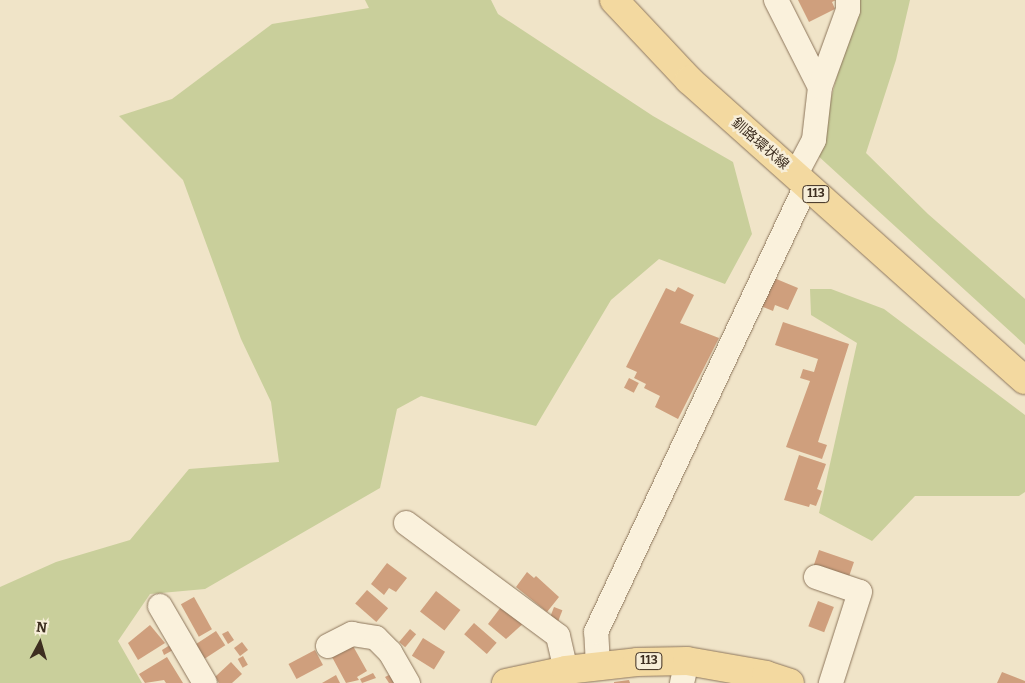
<!DOCTYPE html>
<meta charset="utf-8">
<style>
body{margin:0}
#map{position:relative;width:1025px;height:683px;overflow:hidden;background:#f0e4c8;font-family:Bitter,"Noto Sans JP",serif}
div>[style]{position:absolute}
.green>*{inset:0;background:#c9cf9b}
.building>*{inset:0;background:#cf9f7d;transform-origin:0 0}
.roads{filter:drop-shadow(0 0 1px #8d765c) drop-shadow(0 0 1px #8d765c)}
.minor>*{height:24px;margin:-12px;padding:0 12px;transform-origin:12px;border-radius:12px;background:#faf1dc}
.major>*{height:28px;margin:-14px;padding:0 14px;transform-origin:14px;border-radius:14px;background:#f3d9a0}
span{translate:-50% -50%;white-space:nowrap;text-align:center;line-height:1.15;-webkit-text-stroke:5px #f7eed8;paint-order:stroke}
.shield-label span{padding:1px 4px;background:#f7eed8;border:1px solid;border-radius:4px;-webkit-text-stroke-width:0}
.shield-label{font-size:12px;color:#3d2e20;font-weight:700}
.street-label{font-size:14px;color:#3d2e20}
.north{position:absolute;left:15px;top:618px;width:50px;height:50px;-webkit-text-stroke:4px #f7eed8;paint-order:stroke;rotate:6deg;font-size:14px;font-weight:700;line-height:20px;text-align:center;color:#3d2e20}
.north::after{content:'';display:block;margin:auto;width:18px;height:22px;background:#3d2e20;clip-path:polygon(50% 0,100% 100%,50% 72%,0 100%)}
</style>
<div id="map">
<div class="green">
<i style="clip-path:polygon(365px 0,491px 0,498px 14px,653px 116px,733px 162px,752px 234px,725px 284px,659px 259px,611px 300px,536px 426px,421px 396px,397px 409px,380px 488px,205px 589px,150px 594px,118px 641px,142px 683px,0 683px,0 587px,56px 562px,130px 540px,189px 469px,279px 462px,271px 402px,241px 339px,183px 180px,119px 116px,172px 99px,272px 24px,369px 8px)"></i>
<i style="clip-path:polygon(855px 0,910px 0,896px 60px,866px 153px,928px 214px,1025px 299px,1025px 345px,816px 154px,854px 13px)"></i>
<i style="clip-path:polygon(810px 289px,831px 289px,884px 309px,1025px 415px,1025px 492px,1019px 496px,915px 496px,872px 541px,819px 513px,857px 343px,811px 315px)"></i>
</div>
<div class="building">
<i style="clip-path:polygon(798px 0,836px 0,832px 2px,835px 9px,809px 22px)"></i>
<i style="clip-path:polygon(774px 278px,798px 288px,788px 310px,775px 305px,773px 311px,761px 306px)"></i>
<i style="clip-path:polygon(678px 287px,694px 295px,680px 323px,719px 338px,678px 419px,655px 407px,660px 396px,644px 388px,646px 384px,634px 378px,637px 372px,626px 367px,666px 288px,675px 292px)"></i>
<i style="clip-path:polygon(783px 322px,849px 344px,818px 442px,827px 445px,822px 459px,786px 447px,810px 381px,800px 378px,803px 369px,814px 372px,818px 359px,775px 345px)"></i>
<i style="left:629px;top:378px;width:11px;height:11px;rotate:27deg"></i>
<i style="clip-path:polygon(799px 455px,826px 464px,817px 489px,822px 491px,816px 506px,810px 504px,809px 507px,784px 500px)"></i>
<i style="left:819px;top:550px;width:37px;height:20px;rotate:19deg"></i>
<i style="clip-path:polygon(387px 563px,407px 578px,396px 592px,389px 588px,384px 595px,371px 584px)"></i>
<i style="clip-path:polygon(527px 572px,534px 578px,536px 576px,559px 597px,547px 612px,516px 587px)"></i>
<i style="left:367px;top:590px;width:28px;height:18px;rotate:41deg"></i>
<i style="left:436px;top:591px;width:31px;height:26px;rotate:38deg"></i>
<i style="left:194px;top:597px;width:37px;height:15px;rotate:61deg"></i>
<i style="left:818px;top:601px;width:17px;height:27px;rotate:21deg"></i>
<i style="clip-path:polygon(504px 603px,526px 621px,506px 639px,488px 624px)"></i>
<i style="left:554px;top:607px;width:9px;height:16px;rotate:21deg"></i>
<i style="left:474px;top:623px;width:30px;height:15px;rotate:41deg"></i>
<i style="clip-path:polygon(150px 625px,165px 643px,138px 660px,128px 643px)"></i>
<i style="left:410px;top:629px;width:8px;height:17px;rotate:40deg"></i>
<i style="left:216px;top:631px;width:17px;height:26px;rotate:57deg"></i>
<i style="clip-path:polygon(228px 631px,234px 640px,228px 644px,222px 634px)"></i>
<i style="left:423px;top:638px;width:26px;height:21px;rotate:32deg"></i>
<i style="left:242px;top:642px;width:10px;height:10px;rotate:53deg"></i>
<i style="clip-path:polygon(170px 645px,173px 650px,164px 655px,162px 650px)"></i>
<i style="clip-path:polygon(353px 646px,367px 671px,357px 677px,359px 680px,346px 683px,332px 657px)"></i>
<i style="left:315px;top:650px;width:17px;height:30px;rotate:62deg"></i>
<i style="left:243px;top:656px;width:10px;height:6px;rotate:61deg"></i>
<i style="clip-path:polygon(167px 657px,183px 683px,166px 683px,164px 680px,145px 683px,139px 674px)"></i>
<i style="clip-path:polygon(231px 662px,242px 674px,232px 683px,219px 683px,215px 677px)"></i>
<i style="clip-path:polygon(1002px 672px,1025px 681px,1025px 683px,997px 683px)"></i>
<i style="clip-path:polygon(373px 673px,376px 678px,362px 683px,360px 679px)"></i>
<i style="clip-path:polygon(391px 674px,397px 683px,389px 683px,385px 677px)"></i>
<i style="clip-path:polygon(336px 675px,340px 683px,322px 683px)"></i>
<i style="clip-path:polygon(629px 680px,630px 683px,614px 683px,614px 682px)"></i>
</div>
<div class="roads">
<div class="minor">
<i style="left:776px;top:0;width:97px;rotate:63.2deg"></i>
<i style="left:820px;top:87px;width:53px;rotate:96.5deg"></i>
<i style="left:814px;top:140px;width:40px;rotate:118deg"></i>
<i style="left:820px;top:87px;width:82px;rotate:-70deg"></i>
<i style="left:848px;top:10px;width:10px;rotate:-90deg"></i>
<i style="left:406px;top:523px;width:189px;rotate:36.6deg"></i>
<i style="left:558px;top:636px;width:35px;rotate:77deg"></i>
<i style="left:816px;top:577px;width:46px;rotate:18.8deg"></i>
<i style="left:860px;top:592px;width:96px;rotate:107.7deg"></i>
<i style="left:160px;top:606px;width:89px;rotate:59.7deg"></i>
<i style="left:328px;top:646px;width:27px;rotate:-27deg"></i>
<i style="left:352px;top:634px;width:24px;rotate:9deg"></i>
<i style="left:376px;top:638px;width:20px;rotate:45deg"></i>
<i style="left:390px;top:652px;width:36px;rotate:60deg"></i>
<i style="left:598px;top:666px;width:34px;rotate:-93deg"></i>
<i style="left:596px;top:632px;width:494px;rotate:-64.8deg"></i>
<i style="left:682px;top:683px;width:23px;rotate:-77deg"></i>
</div>
<div class="major">
<i style="left:614px;top:0;width:110px;rotate:46.8deg"></i>
<i style="left:689px;top:80px;width:450px;rotate:41.8deg"></i>
<i style="left:506px;top:683px;width:61px;rotate:-12.2deg"></i>
<i style="left:566px;top:670px;width:71px;rotate:-6.4deg"></i>
<i style="left:637px;top:662px;width:50px;rotate:-1.1deg"></i>
<i style="left:687px;top:661px;width:80px;rotate:10deg"></i>
<i style="left:766px;top:675px;width:25px;rotate:18deg"></i>
</div>
</div>
<div class="shield-label">
<span style="left:816px;top:194px">113</span>
<span style="left:649px;top:661px">113</span>
</div>
<div class="street-label">
<span style="left:760px;top:144px;rotate:41deg">釧路環状線</span>
</div>
<div class="north">N</div>
</div>
